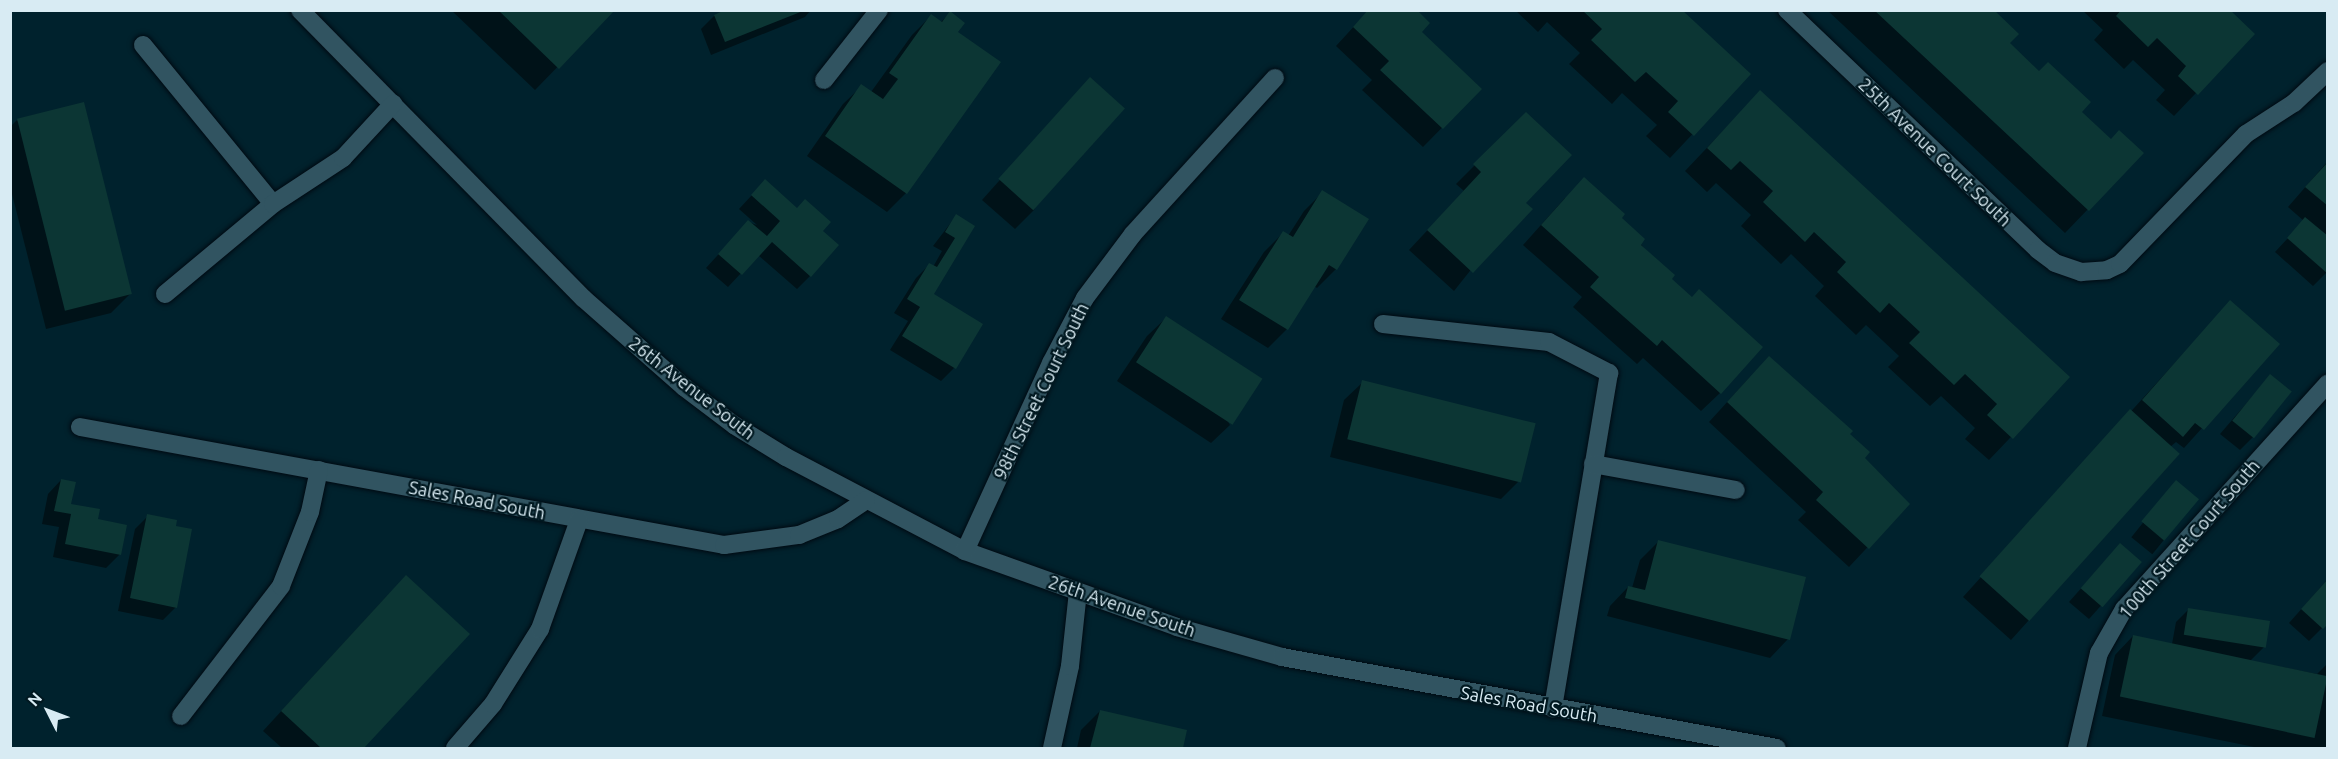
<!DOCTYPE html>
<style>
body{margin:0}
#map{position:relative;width:2338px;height:759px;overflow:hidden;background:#00222d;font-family:Ubuntu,sans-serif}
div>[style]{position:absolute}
.shadow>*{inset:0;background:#0007;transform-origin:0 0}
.building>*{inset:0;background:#0c3634;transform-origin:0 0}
.roads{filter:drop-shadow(0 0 2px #000a12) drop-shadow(0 0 2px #000a12)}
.minor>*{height:18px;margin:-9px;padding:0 9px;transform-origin:9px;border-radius:9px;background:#315461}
span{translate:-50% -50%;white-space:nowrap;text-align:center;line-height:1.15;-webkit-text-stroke:4.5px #001820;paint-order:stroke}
.street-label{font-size:18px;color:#d8ebf3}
.frame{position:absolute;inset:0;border:12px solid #d8ebf3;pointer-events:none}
.north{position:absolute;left:18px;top:681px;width:60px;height:60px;-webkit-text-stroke:4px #001820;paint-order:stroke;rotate:312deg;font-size:16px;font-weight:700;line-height:24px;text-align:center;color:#d8ebf3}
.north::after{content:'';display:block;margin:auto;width:21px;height:27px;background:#d8ebf3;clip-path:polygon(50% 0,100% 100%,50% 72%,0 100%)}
</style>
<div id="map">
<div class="shadow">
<i style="clip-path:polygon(451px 10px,613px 10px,535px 90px)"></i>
<i style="clip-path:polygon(729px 10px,811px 10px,805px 17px,711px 55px,701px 29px,714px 16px)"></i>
<i style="clip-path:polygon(1369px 10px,1420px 32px,1480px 89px,1423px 147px,1362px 90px,1372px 80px,1336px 46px)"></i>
<i style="clip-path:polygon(1515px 10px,1680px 10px,1749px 74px,1670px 158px,1646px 136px,1657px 125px,1622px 93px,1612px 104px,1569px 64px,1580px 53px,1547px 22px,1538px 32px)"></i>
<i style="clip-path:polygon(1827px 10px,1992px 10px,2007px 43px,2110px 141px,2142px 153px,2065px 233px)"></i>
<i style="clip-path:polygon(2082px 10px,2227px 10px,2196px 93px,2174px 116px,2156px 100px,2165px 90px,2133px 60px,2124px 69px,2094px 40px,2103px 30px)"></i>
<i style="clip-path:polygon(950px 13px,956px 33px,999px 62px,906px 193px,887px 212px,807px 156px,843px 104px,862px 86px,871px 92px,912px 35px,931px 16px,940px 23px)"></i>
<i style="clip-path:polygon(1090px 79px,1034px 210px,1015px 229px,982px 200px)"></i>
<i style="clip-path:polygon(1526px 114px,1524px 203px,1454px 291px,1409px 250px,1464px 191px,1456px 184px)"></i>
<i style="clip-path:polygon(1738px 115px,2068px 377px,1989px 460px,1965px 439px,1975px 428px,1941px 396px,1930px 406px,1888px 367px,1899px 356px,1866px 325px,1856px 335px,1815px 296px,1824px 286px,1791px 254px,1781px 264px,1741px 226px,1751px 215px,1716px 183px,1707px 192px,1685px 171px)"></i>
<i style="clip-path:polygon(17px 120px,130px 294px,111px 313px,46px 329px,10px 186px,10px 127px)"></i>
<i style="clip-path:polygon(2328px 161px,2328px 271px,2313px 286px,2275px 252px,2304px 221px,2288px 207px)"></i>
<i style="clip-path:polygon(1323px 192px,1367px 220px,1336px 269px,1317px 288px,1314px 286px,1286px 330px,1268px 348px,1221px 319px,1264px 252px,1283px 233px,1288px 236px,1304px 211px)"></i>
<i style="clip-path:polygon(752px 195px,821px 231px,810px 276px,797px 289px,758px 255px,728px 287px,706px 268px,748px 222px,757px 225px,739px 209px)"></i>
<i style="clip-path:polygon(1565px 198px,1619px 218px,1670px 279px,1720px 393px,1701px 411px,1643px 358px,1637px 364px,1573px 307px,1582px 297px,1523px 245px)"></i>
<i style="clip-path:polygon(956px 216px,973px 227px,932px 294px,954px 368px,941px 381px,890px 350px,908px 321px,894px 313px,916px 278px,929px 265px,933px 267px,942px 251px,933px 246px)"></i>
<i style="clip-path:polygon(2230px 302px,2278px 344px,2184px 448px,2176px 442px,2170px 447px,2178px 455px,2011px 640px,1963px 597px)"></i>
<i style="clip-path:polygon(1166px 318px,1230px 425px,1211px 443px,1117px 381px,1147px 336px)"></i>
<i style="clip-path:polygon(2270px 376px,2253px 437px,2240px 450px,2220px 434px)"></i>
<i style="clip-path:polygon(1750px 377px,1848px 434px,1863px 458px,1908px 504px,1849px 567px,1798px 520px,1806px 512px,1709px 422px)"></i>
<i style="clip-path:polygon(1363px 382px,1520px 480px,1501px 499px,1330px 457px,1344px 400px)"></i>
<i style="clip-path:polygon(61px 480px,69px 505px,96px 520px,120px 554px,106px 568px,53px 557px,59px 527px,42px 524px,48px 494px)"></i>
<i style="left:2176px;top:482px;width:27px;height:71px;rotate:39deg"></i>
<i style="clip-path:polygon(148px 516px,176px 607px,163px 620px,118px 611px,135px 529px)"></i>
<i style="clip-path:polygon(1658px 542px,1788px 639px,1770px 658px,1607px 616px,1610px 606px,1628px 587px,1632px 588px,1640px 560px)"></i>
<i style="clip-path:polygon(2107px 559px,2140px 562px,2089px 619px,2069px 602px)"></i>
<i style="clip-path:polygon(2328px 579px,2328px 622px,2309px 641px,2289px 623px)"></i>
<i style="clip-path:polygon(387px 596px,468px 634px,362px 748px,282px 748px,263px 731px)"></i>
<i style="clip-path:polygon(2189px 609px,2264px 647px,2250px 661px,2317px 674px,2328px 663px,2328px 748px,2259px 748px,2102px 716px,2115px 655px,2133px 636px,2172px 644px,2176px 622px)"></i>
<i style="clip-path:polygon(1100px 711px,1185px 731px,1181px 748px,1077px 748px,1081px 730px)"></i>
</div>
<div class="building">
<i style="clip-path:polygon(498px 10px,615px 10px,559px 69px)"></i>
<i style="clip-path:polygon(725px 10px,803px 10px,803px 11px,725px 42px,714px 15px)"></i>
<i style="clip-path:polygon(1368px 10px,1417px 10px,1430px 23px,1422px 32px,1482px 89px,1443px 129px,1380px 70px,1389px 61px,1353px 27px)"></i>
<i style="clip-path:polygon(1582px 10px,1682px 10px,1751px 74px,1694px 136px,1668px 112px,1678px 101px,1646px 72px,1635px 82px,1591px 40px,1602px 29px)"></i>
<i style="clip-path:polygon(1874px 10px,1994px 10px,2019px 34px,2010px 43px,2039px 71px,2048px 62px,2091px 102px,2082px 112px,2111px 139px,2119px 130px,2144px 153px,2089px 211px)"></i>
<i style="clip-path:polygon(2121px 10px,2230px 10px,2255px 34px,2198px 95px,2178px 76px,2186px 66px,2157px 38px,2148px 47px,2116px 16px)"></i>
<i style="clip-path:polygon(950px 11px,965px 23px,958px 32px,1001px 62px,907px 194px,825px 136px,861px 84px,883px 99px,898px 79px,889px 73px,931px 14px,942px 22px)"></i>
<i style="left:1090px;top:77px;width:47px;height:137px;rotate:42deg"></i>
<i style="clip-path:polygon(1760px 90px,2070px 377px,2013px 439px,1987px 415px,1997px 404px,1965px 374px,1954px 385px,1909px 343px,1920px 332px,1889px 303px,1880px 313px,1837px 272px,1846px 262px,1814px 232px,1805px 242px,1763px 202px,1773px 191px,1740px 161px,1731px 170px,1707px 148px)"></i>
<i style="left:84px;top:102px;width:198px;height:69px;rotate:76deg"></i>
<i style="clip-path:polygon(1526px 112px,1572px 155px,1526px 203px,1533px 209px,1473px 273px,1427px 230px,1481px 172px,1473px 164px)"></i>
<i style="clip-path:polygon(2328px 162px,2328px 206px,2305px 187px)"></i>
<i style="clip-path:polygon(1584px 177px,1625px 214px,1622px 218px,1645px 239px,1641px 245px,1675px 275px,1672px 279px,1692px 297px,1699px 289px,1763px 347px,1721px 394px,1662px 340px,1657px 346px,1590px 287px,1599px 277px,1541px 225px)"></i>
<i style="clip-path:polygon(765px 179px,797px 208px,805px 199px,831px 222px,823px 231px,839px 245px,811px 277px,772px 242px,742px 275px,718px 254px,748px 220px,767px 236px,780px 221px,751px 195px)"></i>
<i style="clip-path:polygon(1322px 190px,1369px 219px,1337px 270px,1329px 265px,1288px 330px,1239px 300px,1283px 231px,1293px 237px)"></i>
<i style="clip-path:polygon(956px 214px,975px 226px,934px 294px,983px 324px,956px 369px,902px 336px,920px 307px,907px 299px,929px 263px,937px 267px,955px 238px,945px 232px)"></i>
<i style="clip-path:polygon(2305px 217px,2328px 236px,2328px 274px,2287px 238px)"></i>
<i style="clip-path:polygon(2230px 300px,2280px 344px,2204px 430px,2195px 423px,2183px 437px,2142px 400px)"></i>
<i style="left:1166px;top:316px;width:115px;height:55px;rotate:33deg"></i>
<i style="clip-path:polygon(1769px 356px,1853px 431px,1850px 434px,1870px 452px,1865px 458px,1910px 504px,1869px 549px,1816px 500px,1823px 492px,1727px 402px)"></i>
<i style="left:2270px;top:374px;width:28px;height:60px;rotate:39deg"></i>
<i style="left:1362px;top:380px;width:179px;height:61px;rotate:14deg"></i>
<i style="left:2130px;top:409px;width:67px;height:225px;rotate:42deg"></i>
<i style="clip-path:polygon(61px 479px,76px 482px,71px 504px,100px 509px,98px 519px,127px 525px,121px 555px,65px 544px,71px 514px,54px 511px)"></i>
<i style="left:2176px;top:480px;width:30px;height:54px;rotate:40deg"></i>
<i style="clip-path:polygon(147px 514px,177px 520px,176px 526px,192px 529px,177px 608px,130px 598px)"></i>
<i style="clip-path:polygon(1658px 540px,1806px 577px,1790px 640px,1625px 598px,1628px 586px,1645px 590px)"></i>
<i style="left:2120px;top:543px;width:29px;height:60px;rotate:41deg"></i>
<i style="clip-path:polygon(406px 575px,470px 634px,364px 748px,321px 748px,281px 711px)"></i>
<i style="clip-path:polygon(2328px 579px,2328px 624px,2323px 629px,2301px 609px)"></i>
<i style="left:2188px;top:608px;width:83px;height:27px;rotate:9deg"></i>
<i style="left:2133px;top:635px;width:199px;height:63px;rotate:12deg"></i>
<i style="clip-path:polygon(1100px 710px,1187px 730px,1183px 748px,1090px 748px)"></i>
</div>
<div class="roads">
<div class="minor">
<i style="left:300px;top:10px;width:404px;rotate:45.5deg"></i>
<i style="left:583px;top:298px;width:135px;rotate:41.4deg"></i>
<i style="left:684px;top:387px;width:63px;rotate:37.2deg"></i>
<i style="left:734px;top:425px;width:61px;rotate:31.6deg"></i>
<i style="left:786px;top:457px;width:202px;rotate:27.7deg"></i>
<i style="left:965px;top:551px;width:225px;rotate:19.7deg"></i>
<i style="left:1177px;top:627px;width:109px;rotate:15.9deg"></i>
<i style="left:1282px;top:657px;width:503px;rotate:10.42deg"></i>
<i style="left:1787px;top:10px;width:347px;rotate:43.7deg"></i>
<i style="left:2038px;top:250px;width:21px;rotate:37deg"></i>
<i style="left:2055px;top:263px;width:28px;rotate:19deg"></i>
<i style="left:2081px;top:272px;width:26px;rotate:-4deg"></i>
<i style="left:2107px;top:270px;width:14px;rotate:-25deg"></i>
<i style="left:2120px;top:264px;width:181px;rotate:-45.9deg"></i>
<i style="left:2246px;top:134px;width:57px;rotate:-32.9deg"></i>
<i style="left:2294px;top:103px;width:47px;rotate:-43.3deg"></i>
<i style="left:143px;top:45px;width:205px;rotate:50.7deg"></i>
<i style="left:824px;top:80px;width:89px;rotate:-51.8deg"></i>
<i style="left:165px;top:294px;width:141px;rotate:-39.8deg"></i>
<i style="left:273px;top:204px;width:84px;rotate:-33.3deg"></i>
<i style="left:343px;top:158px;width:74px;rotate:-47.2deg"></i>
<i style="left:1383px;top:324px;width:167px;rotate:6.2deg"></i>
<i style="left:1549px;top:342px;width:68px;rotate:27.3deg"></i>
<i style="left:1609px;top:373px;width:340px;rotate:99.5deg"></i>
<i style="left:80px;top:427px;width:655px;rotate:10.38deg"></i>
<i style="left:724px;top:545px;width:76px;rotate:-7.6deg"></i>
<i style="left:799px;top:535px;width:42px;rotate:-22.3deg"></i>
<i style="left:838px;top:519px;width:34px;rotate:-34deg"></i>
<i style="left:1593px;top:464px;width:145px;rotate:10.3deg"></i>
<i style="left:965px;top:551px;width:207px;rotate:-65.4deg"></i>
<i style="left:1051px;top:363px;width:73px;rotate:-62.4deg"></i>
<i style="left:1085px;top:298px;width:80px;rotate:-53.1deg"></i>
<i style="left:1133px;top:234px;width:211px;rotate:-47.7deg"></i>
<i style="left:181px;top:716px;width:164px;rotate:-52.4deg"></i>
<i style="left:281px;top:586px;width:79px;rotate:-68.6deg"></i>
<i style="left:310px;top:512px;width:43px;rotate:-77.9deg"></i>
<i style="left:455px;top:748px;width:58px;rotate:-49.2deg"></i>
<i style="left:493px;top:704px;width:89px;rotate:-57.9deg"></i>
<i style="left:540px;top:629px;width:116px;rotate:-70.3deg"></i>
<i style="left:1052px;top:748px;width:84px;rotate:-77.6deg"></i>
<i style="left:1070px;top:666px;width:75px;rotate:-83.9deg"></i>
<i style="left:2077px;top:748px;width:98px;rotate:-77deg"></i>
<i style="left:2099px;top:653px;width:51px;rotate:-60.4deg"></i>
<i style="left:2124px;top:609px;width:304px;rotate:-47.9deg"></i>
</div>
</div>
<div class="street-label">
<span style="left:1935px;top:152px;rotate:44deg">25th Avenue Court South</span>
<span style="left:692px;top:388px;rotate:38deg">26th Avenue South</span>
<span style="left:1041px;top:391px;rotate:-64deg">98th Street Court South</span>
<span style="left:477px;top:500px;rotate:11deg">Sales Road South</span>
<span style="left:2189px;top:539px;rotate:-49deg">100th Street Court South</span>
<span style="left:1122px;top:606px;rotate:19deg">26th Avenue South</span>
<span style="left:1529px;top:704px;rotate:10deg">Sales Road South</span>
</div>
<div class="frame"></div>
<div class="north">N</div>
</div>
